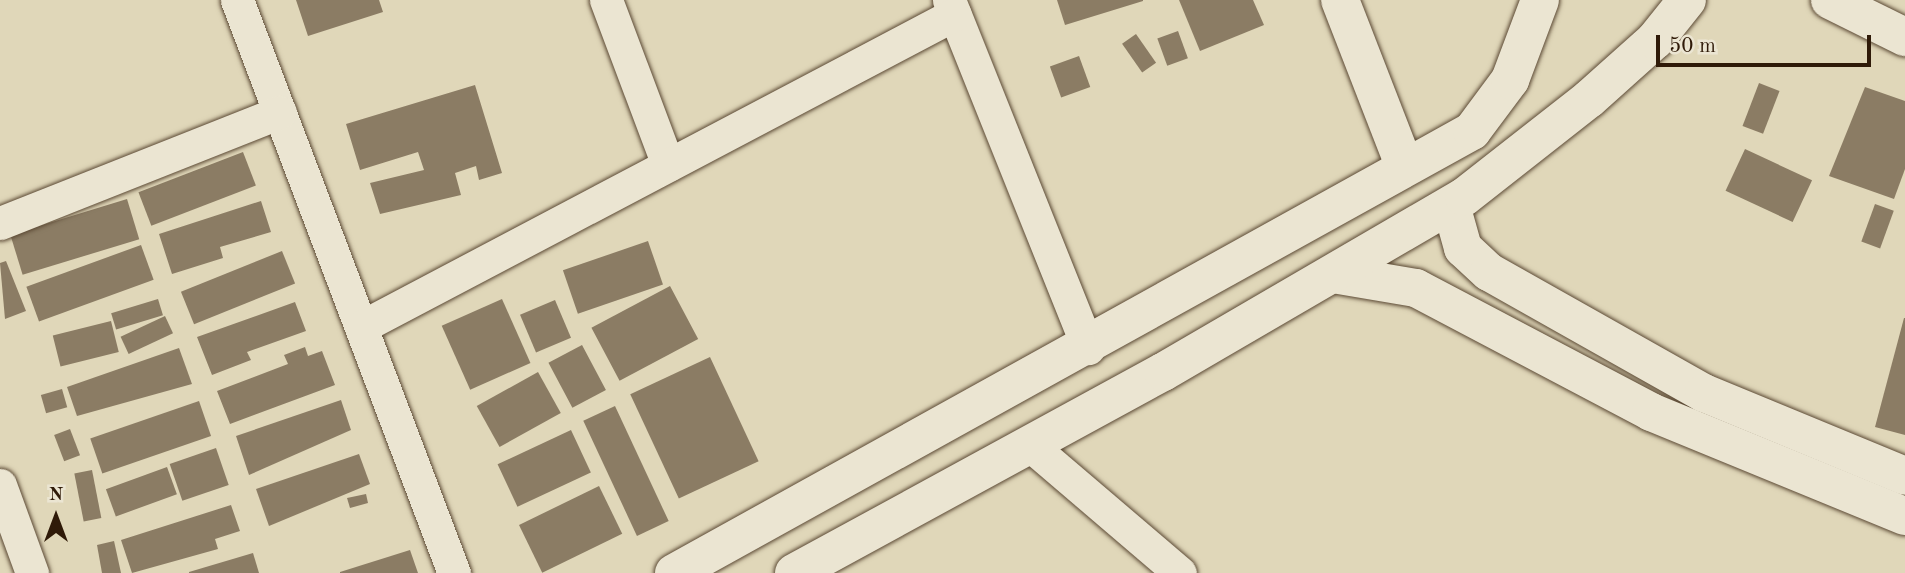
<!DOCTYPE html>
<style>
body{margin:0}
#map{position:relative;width:1905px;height:573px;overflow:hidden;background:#e0d7b9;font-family:"Old Standard TT",serif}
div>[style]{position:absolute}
.building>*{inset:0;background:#8b7c64;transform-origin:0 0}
.roads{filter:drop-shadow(0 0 2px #5b4934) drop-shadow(0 0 2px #5b4934)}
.minor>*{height:33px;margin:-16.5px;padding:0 16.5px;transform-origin:16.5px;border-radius:16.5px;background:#ebe5d2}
.tertiary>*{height:38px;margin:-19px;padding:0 19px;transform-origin:19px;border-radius:19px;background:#ebe5d2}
.secondary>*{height:38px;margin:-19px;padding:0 19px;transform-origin:19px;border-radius:19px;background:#ebe5d2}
span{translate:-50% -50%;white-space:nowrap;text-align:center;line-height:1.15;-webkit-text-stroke:7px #ebe5d2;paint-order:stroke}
.north{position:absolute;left:21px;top:482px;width:70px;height:70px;-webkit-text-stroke:5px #ebe5d2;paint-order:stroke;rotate:0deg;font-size:19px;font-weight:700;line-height:28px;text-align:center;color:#2f1a08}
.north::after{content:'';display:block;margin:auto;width:24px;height:32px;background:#2f1a08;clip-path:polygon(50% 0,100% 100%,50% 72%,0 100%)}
.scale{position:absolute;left:1656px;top:35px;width:215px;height:32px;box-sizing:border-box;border:4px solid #2f1a08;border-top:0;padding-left:9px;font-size:21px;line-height:24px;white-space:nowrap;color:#2f1a08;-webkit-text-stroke:5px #ebe5d2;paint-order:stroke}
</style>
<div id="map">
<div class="building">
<i style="clip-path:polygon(296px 0,379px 0,383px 12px,308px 36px)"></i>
<i style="clip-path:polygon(1057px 0,1143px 0,1143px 1px,1065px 25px)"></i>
<i style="clip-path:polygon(1179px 0,1253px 0,1264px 25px,1200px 51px)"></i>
<i style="left:1178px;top:31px;width:29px;height:22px;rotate:70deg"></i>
<i style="left:1136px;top:34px;width:35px;height:17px;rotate:55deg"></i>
<i style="left:1079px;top:56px;width:33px;height:31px;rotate:70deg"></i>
<i style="left:1759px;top:83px;width:22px;height:46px;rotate:21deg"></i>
<i style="clip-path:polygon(475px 85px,502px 173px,479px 180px,476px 166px,455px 173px,461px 195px,380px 214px,370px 183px,424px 170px,418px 152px,360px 170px,346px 124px)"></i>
<i style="clip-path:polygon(1865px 87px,1905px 101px,1905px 169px,1894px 199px,1829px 176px)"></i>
<i style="left:1745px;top:149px;width:74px;height:46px;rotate:25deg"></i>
<i style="left:243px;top:152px;width:36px;height:112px;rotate:69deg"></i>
<i style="left:127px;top:199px;width:42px;height:122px;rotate:73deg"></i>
<i style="clip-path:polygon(261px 201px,271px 232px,220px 247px,223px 258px,172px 274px,159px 234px)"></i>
<i style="left:1875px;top:204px;width:20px;height:40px;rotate:20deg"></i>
<i style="left:648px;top:241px;width:46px;height:90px;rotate:71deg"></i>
<i style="left:141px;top:245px;width:37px;height:122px;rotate:70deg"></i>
<i style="left:282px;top:251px;width:35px;height:109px;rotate:68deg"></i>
<i style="clip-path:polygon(6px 261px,26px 311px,5px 319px,0 263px)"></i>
<i style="left:670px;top:286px;width:60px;height:89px;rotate:62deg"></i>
<i style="left:158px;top:299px;width:17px;height:49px;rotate:73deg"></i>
<i style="left:502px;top:299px;width:70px;height:66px;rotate:66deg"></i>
<i style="left:555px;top:300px;width:41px;height:38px;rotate:67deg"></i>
<i style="clip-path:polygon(295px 302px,306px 331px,247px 352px,251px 360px,212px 375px,197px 337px)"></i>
<i style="left:165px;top:316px;width:19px;height:49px;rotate:65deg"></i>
<i style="clip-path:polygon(1904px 318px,1905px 318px,1905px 435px,1875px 427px)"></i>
<i style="left:111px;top:321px;width:32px;height:60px;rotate:76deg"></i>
<i style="left:582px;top:345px;width:51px;height:38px;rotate:62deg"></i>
<i style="clip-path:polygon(305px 347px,308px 356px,322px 351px,335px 385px,230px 424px,217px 391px,288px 364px,284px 355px)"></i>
<i style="clip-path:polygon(179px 348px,192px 384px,77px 416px,67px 387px)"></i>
<i style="left:710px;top:357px;width:115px;height:88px;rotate:65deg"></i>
<i style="left:538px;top:372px;width:47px;height:70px;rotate:61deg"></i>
<i style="left:62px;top:389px;width:19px;height:22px;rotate:74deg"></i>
<i style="clip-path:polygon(341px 400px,351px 430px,249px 475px,236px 436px)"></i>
<i style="left:199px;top:401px;width:37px;height:115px;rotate:71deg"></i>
<i style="left:615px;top:406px;width:127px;height:35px;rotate:65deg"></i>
<i style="left:70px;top:429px;width:28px;height:17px;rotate:69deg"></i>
<i style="left:571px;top:430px;width:47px;height:81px;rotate:65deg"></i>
<i style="left:216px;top:448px;width:39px;height:49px;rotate:71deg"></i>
<i style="clip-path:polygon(359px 454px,370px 484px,269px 526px,256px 489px)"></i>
<i style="left:167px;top:467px;width:29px;height:65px;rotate:70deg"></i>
<i style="left:92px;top:470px;width:49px;height:18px;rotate:79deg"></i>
<i style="left:599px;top:486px;width:53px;height:89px;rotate:64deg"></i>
<i style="clip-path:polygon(366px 494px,368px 503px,350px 508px,347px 498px)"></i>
<i style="clip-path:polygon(231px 505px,240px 531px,215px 539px,218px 549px,132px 573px,121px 540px)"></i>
<i style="clip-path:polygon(114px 541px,121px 573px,102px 573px,97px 545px)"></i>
<i style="clip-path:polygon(410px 550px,418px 573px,340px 573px,340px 572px)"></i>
<i style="clip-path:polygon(253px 553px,259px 573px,189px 573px,189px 572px)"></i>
</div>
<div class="roads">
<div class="minor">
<i style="left:237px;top:0;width:613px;rotate:69.26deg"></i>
<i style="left:606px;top:0;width:176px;rotate:69.4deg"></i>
<i style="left:949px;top:0;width:375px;rotate:68.2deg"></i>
<i style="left:0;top:223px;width:301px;rotate:-21.6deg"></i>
<i style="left:361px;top:327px;width:671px;rotate:-27.79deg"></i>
<i style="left:1030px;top:445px;width:197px;rotate:40.5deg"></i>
<i style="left:0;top:485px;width:94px;rotate:70deg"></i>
</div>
<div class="tertiary">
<i style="left:1340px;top:0;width:177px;rotate:68.8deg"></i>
<i style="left:1451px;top:205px;width:45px;rotate:74.4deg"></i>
<i style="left:1463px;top:248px;width:35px;rotate:43deg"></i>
<i style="left:1489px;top:272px;width:247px;rotate:29.4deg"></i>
<i style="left:1704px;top:393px;width:217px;rotate:22.4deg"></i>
<i style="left:1333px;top:274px;width:84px;rotate:9.6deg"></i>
<i style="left:1416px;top:288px;width:266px;rotate:27.8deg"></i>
<i style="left:1651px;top:412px;width:274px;rotate:22.3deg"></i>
</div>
<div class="secondary">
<i style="left:1830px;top:0;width:84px;rotate:26.3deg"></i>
<i style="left:674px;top:573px;width:912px;rotate:-28.98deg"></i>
<i style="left:1472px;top:131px;width:64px;rotate:-53.3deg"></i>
<i style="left:1510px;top:80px;width:85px;rotate:-69.4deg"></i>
<i style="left:794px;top:573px;width:420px;rotate:-28.6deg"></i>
<i style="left:1163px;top:372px;width:348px;rotate:-30.2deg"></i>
<i style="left:1464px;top:197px;width:159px;rotate:-38.1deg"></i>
<i style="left:1589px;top:99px;width:89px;rotate:-41.8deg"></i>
<i style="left:1655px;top:40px;width:51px;rotate:-51.3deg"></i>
</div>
</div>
<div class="north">N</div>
<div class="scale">50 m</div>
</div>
